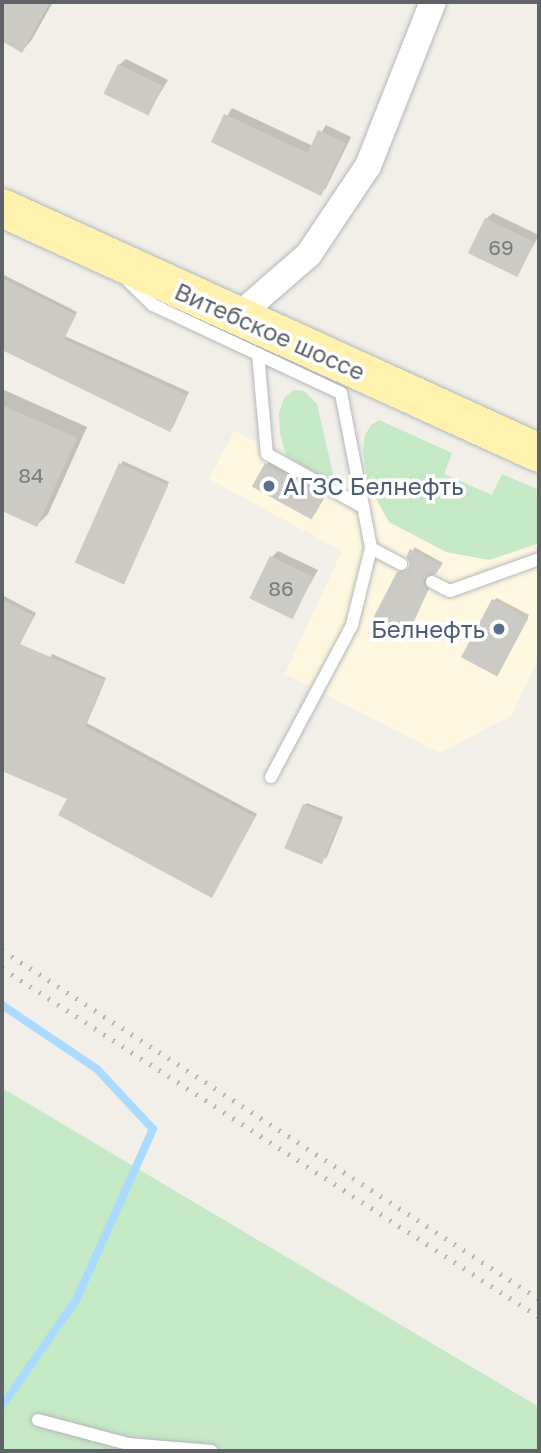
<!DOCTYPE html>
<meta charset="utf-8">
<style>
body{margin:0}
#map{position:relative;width:541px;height:1453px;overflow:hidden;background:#f1efe8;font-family:"Golos Text",sans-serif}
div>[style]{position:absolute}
.commercial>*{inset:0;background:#fef7e0}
.green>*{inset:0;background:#c5e8c5}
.shadow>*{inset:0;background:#0003}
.stream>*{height:8px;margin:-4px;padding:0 4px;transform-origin:4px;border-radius:4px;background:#aadaff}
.building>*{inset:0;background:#cccac5;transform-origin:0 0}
.roads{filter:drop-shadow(0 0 2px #b5b8bc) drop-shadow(0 0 2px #b5b8bc)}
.service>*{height:12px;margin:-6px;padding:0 6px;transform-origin:6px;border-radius:6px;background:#fff}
.minor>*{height:26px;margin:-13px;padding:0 13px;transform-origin:13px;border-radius:13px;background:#fff}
.primary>*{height:38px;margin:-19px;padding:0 19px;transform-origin:19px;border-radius:19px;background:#fff2af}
.rail>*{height:5px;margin-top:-2.5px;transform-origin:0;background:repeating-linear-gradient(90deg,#b6b7b8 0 2px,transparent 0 11px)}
.dots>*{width:19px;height:19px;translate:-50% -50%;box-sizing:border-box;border:4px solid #fff;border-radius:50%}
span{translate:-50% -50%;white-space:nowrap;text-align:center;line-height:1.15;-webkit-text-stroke:7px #fff;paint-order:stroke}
.number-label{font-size:21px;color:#7a7d7f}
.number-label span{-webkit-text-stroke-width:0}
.street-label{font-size:24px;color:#5f6368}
.service-label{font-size:24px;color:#4e5e75}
.left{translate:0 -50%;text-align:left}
.right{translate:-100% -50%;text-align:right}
.frame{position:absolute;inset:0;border:4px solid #5f6368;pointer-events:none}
</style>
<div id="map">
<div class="commercial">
<i style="clip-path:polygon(235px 430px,342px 491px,368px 484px,389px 522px,489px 560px,532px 547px,539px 551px,539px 657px,511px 716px,440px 753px,285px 674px,342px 551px,209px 479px)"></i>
</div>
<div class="green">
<i style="clip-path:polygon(294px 390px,304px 391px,317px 404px,336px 487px,286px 455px,280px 433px,279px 413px,284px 398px)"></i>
<i style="clip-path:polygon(379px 420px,452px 453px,444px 474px,492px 495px,502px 474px,539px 490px,539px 543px,489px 560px,446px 552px,389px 522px,368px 484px,363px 451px,365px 435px,371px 425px)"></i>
<i style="clip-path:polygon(2px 1088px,539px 1407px,539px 1451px,2px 1451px)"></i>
</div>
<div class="shadow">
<i style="clip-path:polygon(2px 2px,53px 2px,31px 41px,22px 51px,2px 39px)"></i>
<i style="clip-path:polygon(126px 59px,168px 80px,148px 113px,119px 65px)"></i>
<i style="clip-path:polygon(232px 108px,313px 146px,326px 125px,351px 137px,326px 188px,320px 194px,213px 141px)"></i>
<i style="clip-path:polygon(493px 213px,539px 235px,517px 275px,486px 219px)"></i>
<i style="clip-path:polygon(2px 274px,77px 312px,65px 336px,189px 392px,173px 427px,170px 430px,2px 347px)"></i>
<i style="clip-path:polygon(2px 389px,87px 427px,48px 514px,37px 525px,2px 509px)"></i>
<i style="clip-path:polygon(123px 461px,169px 482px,123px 582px,121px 464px)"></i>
<i style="clip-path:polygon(269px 461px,327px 493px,315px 514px,267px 464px)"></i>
<i style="clip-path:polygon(414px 547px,443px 563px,439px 569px,426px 575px,430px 586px,407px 636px,399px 573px,410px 567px)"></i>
<i style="clip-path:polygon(278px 551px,318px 570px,291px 618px,272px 557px)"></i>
<i style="clip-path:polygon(2px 595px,36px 613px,2px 678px)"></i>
<i style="clip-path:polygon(497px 598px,529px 615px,499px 672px,494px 600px)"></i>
<i style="clip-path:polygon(52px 654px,106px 678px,87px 723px,257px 814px,214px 893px,70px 798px,2px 769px)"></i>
<i style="clip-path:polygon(307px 803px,343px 817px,326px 859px,304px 805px)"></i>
</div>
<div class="stream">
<i style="left:2px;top:1005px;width:115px;rotate:34deg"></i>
<i style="left:97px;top:1069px;width:82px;rotate:47deg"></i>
<i style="left:153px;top:1129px;width:188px;rotate:114.2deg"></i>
<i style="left:76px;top:1300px;width:129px;rotate:124.9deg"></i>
</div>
<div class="building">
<i style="clip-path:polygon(2px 2px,50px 2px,22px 53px,2px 41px)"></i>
<i style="left:118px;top:64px;width:50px;height:33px;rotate:26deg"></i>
<i style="clip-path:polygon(224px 114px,308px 153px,318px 130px,346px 143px,321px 196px,211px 142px)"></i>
<i style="left:485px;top:218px;width:55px;height:39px;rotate:26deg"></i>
<i style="clip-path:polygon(2px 278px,76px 315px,64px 339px,187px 395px,170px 432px,2px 350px)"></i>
<i style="clip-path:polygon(2px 405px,77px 438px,37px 527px,2px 511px)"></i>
<i style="left:119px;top:463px;width:54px;height:109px;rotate:24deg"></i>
<i style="left:265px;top:463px;width:68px;height:27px;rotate:29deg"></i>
<i style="clip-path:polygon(410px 549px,441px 566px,436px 574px,425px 578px,423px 583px,428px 590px,405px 641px,371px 622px,397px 572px,408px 569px,410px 563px,406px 557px)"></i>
<i style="left:270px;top:556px;width:48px;height:47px;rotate:26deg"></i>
<i style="clip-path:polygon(2px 599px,34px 616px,20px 644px,104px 680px,85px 726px,255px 817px,212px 898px,58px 815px,67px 799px,2px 771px)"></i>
<i style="left:492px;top:599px;width:41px;height:66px;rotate:28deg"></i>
<i style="left:303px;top:804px;width:41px;height:48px;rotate:23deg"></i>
</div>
<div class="roads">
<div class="service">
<i style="left:128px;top:281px;width:35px;rotate:44deg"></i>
<i style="left:153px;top:305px;width:208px;rotate:25.1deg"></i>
<i style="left:341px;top:393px;width:158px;rotate:79deg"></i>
<i style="left:371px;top:548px;width:34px;rotate:28deg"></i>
<i style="left:258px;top:354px;width:100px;rotate:84.9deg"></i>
<i style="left:267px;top:454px;width:110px;rotate:28.9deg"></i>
<i style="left:432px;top:582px;width:20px;rotate:27deg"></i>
<i style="left:450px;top:591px;width:95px;rotate:-19.8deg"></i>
<i style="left:271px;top:777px;width:172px;rotate:-61.9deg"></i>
<i style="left:352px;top:625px;width:79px;rotate:-76.1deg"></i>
<i style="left:38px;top:1420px;width:93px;rotate:14.9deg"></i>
<i style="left:128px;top:1444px;width:84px;rotate:4.8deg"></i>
</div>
<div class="minor">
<i style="left:238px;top:316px;width:94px;rotate:-41.1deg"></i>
<i style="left:309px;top:254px;width:106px;rotate:-56.2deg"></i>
<i style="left:368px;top:166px;width:176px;rotate:-68.4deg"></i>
</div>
<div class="primary">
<i style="left:2px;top:208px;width:590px;rotate:24.52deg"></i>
</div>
</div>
<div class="rail">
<i style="left:2px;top:950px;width:640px;rotate:33.02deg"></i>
<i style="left:2px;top:968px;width:640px;rotate:33.02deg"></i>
</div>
<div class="dots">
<i style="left:269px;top:486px;background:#5c6f8a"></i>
<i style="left:499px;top:629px;background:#5c6f8a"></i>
</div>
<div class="number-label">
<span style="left:501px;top:247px">69</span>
<span style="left:31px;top:475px">84</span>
<span style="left:281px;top:588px">86</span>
</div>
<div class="street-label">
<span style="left:270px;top:331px;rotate:24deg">Витебское шоссе</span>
</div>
<div class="service-label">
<span class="left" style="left:283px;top:486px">АГЗС Белнефть</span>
<span class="right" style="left:485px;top:629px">Белнефть</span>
</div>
<div class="frame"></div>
</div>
